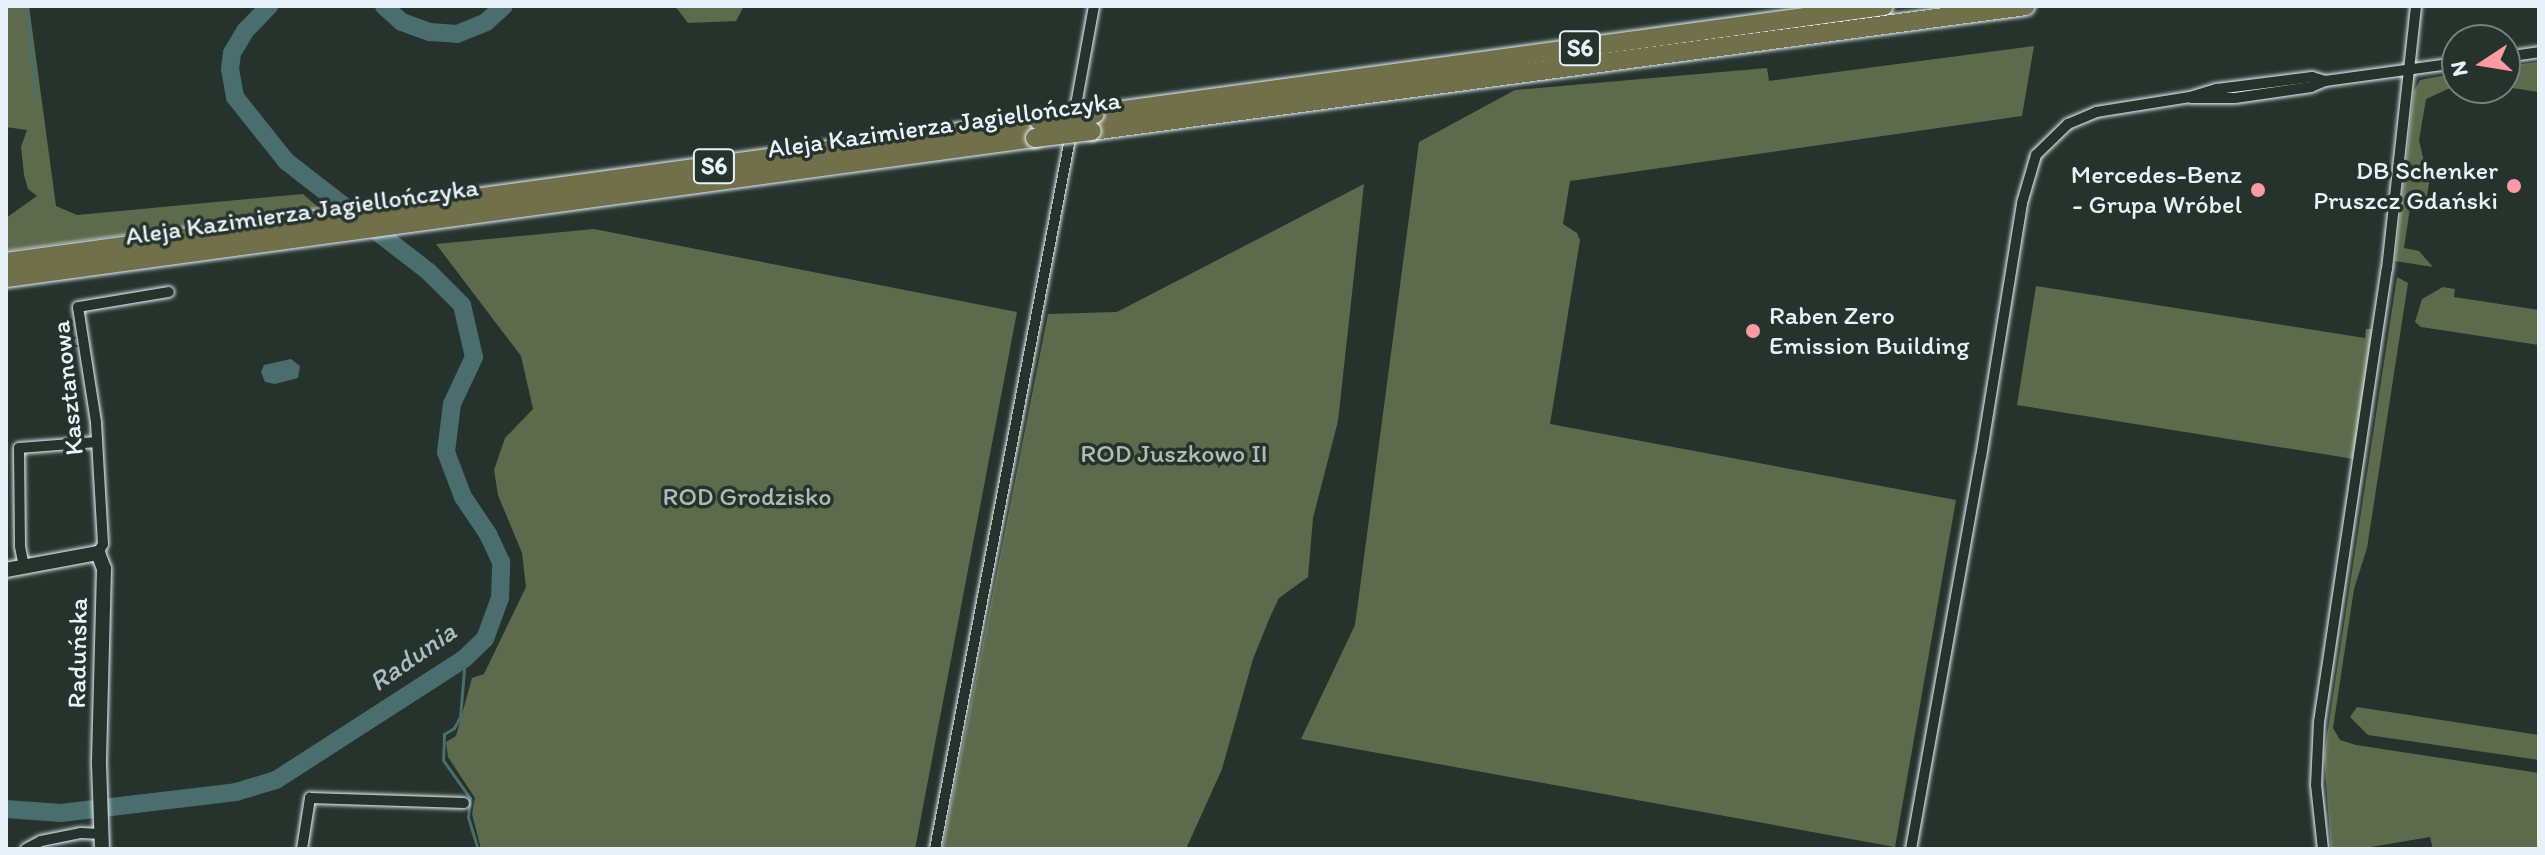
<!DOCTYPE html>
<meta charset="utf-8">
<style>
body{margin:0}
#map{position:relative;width:2545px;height:855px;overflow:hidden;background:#26332d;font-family:Itim,sans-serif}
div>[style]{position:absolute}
.green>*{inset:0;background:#5d6b4c}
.water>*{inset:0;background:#496e6d}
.stream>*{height:3px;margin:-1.5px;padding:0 1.5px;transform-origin:1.5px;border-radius:1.5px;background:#496e6d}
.river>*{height:18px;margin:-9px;padding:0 9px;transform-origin:9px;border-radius:9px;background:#496e6d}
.roads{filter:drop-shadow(0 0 2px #e8f1f8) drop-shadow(0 0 2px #e8f1f8)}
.street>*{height:10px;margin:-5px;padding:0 5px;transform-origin:5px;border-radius:5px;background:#26332d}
.secondary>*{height:14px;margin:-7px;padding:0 7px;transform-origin:7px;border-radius:7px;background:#26332d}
.highway>*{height:18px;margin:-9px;padding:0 9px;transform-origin:9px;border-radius:9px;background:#70704a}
.bridges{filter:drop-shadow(0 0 2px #e8f1f8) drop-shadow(0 0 2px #e8f1f8)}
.highway-bridge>*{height:18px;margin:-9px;padding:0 9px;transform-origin:9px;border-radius:9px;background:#70704a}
.dots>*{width:22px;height:22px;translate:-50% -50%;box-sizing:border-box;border:4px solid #26332d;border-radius:50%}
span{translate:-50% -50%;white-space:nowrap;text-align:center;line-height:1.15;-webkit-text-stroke:7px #26332d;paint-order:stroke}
.shield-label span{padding:2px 6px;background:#26332d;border:2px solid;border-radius:6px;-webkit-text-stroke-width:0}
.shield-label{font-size:24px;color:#e8f1f8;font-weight:700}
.street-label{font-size:26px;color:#e8f1f8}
.poi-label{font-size:26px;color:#e8f1f8}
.right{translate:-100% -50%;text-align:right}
.left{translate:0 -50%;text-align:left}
.park-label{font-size:26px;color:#b0bbb3}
.water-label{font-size:28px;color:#a8bdc0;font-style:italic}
.frame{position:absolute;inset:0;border:8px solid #e8f1f8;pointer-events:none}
.north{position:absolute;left:2441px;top:24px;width:80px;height:80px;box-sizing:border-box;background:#26332d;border:2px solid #747f7e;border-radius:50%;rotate:258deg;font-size:22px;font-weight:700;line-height:32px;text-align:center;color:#e8f1f8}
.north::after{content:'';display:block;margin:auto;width:28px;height:36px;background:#ff9aa2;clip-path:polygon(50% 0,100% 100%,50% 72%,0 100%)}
</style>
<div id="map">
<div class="green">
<i style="clip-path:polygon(6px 6px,29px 6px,56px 206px,77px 215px,303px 194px,319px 208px,6px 251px,6px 218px,37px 196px,28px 189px,24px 175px,21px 147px,27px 130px,6px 127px)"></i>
<i style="clip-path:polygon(675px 6px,744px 6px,736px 21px,688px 23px)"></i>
<i style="clip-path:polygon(2034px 46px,2022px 116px,1570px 181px,1563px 224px,1577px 233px,1580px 240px,1550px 424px,1956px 500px,1895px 847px,1301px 739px,1355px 625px,1419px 142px,1515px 90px,1767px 68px,1769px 81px)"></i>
<i style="clip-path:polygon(2539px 62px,2539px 92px,2505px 87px,2505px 66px)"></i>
<i style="clip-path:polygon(2457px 73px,2457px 85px,2426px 99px,2419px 140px,2429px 183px,2426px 203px,2411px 201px,2404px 248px,2419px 251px,2433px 267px,2395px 261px,2414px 91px,2420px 80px)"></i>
<i style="clip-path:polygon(1364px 184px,1338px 421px,1313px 518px,1308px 577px,1279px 598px,1270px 617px,1253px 659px,1222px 769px,1186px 849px,942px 849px,1048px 314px,1117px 312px)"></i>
<i style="clip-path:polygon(594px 229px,1017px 312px,915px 849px,481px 849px,472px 814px,475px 798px,448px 757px,446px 742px,456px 736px,472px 678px,484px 674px,526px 587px,522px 553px,498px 495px,494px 470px,505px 438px,533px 409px,521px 356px,436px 244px)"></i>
<i style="clip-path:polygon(2397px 277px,2408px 283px,2367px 548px,2354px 589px,2333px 728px,2340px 740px,2356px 745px,2539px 773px,2539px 849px,2433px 849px,2430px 837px,2359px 849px,2331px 849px,2324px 755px)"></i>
<i style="clip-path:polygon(2036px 286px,2365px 338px,2366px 329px,2372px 329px,2354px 459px,2017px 405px)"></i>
<i style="clip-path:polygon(2443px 287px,2455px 289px,2454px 297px,2539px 310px,2539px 345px,2421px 327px,2415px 322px,2422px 299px)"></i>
<i style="clip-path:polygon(2357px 707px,2539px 735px,2539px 760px,2368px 735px,2350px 717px)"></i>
</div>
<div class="water">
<i style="clip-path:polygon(291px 359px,300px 366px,298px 378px,275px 384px,265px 382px,261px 372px,264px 365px)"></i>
</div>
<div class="stream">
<i style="left:27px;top:6px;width:90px;rotate:84.9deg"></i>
<i style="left:465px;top:658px;width:59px;rotate:94.8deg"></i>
<i style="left:460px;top:717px;width:13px;rotate:119deg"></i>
<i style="left:454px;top:728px;width:12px;rotate:149deg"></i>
<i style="left:444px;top:734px;width:26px;rotate:92deg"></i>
<i style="left:443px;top:760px;width:47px;rotate:54.6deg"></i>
<i style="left:470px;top:798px;width:19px;rotate:96deg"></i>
<i style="left:468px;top:817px;width:34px;rotate:73deg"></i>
</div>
<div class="river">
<i style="left:384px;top:6px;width:24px;rotate:42deg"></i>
<i style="left:402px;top:22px;width:30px;rotate:20deg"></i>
<i style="left:430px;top:32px;width:27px;rotate:4deg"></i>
<i style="left:457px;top:34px;width:31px;rotate:-22deg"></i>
<i style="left:486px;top:22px;width:24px;rotate:-42deg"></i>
<i style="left:6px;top:809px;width:55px;rotate:4.2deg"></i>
<i style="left:61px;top:813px;width:176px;rotate:-6.8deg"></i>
<i style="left:236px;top:792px;width:42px;rotate:-16.7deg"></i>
<i style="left:276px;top:780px;width:225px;rotate:-32.8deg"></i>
<i style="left:465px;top:658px;width:28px;rotate:-44deg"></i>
<i style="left:485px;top:639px;width:44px;rotate:-69.9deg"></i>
<i style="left:500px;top:598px;width:36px;rotate:-88deg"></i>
<i style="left:501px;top:562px;width:31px;rotate:-115deg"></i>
<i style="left:488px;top:534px;width:45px;rotate:-124deg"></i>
<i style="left:463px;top:497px;width:48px;rotate:-110.7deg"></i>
<i style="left:446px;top:452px;width:48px;rotate:-82.9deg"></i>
<i style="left:452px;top:404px;width:52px;rotate:-64.9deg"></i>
<i style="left:474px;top:357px;width:53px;rotate:-103deg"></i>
<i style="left:462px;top:305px;width:47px;rotate:-135deg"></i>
<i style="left:429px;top:272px;width:181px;rotate:-142.2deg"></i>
<i style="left:286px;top:161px;width:82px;rotate:-128.6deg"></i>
<i style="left:235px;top:97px;width:28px;rotate:-100deg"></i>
<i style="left:230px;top:69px;width:16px;rotate:-83deg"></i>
<i style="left:232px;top:53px;width:26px;rotate:-59deg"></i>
<i style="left:245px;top:31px;width:35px;rotate:-46deg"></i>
</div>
<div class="roads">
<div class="street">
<i style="left:2505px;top:57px;width:34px;rotate:-8deg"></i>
<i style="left:2191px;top:98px;width:44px"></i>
<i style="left:2235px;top:98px;width:77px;rotate:-8.2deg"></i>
<i style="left:2311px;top:87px;width:15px;rotate:-23deg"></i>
<i style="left:2325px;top:81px;width:133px;rotate:-7.8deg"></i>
<i style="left:1076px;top:105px;width:101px;rotate:-79.7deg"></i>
<i style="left:98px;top:553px;width:10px;rotate:-61deg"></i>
<i style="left:103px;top:544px;width:122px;rotate:-93.3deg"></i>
<i style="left:96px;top:422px;width:116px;rotate:-98.9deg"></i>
<i style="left:78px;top:307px;width:92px;rotate:-9.4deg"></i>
<i style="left:24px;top:567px;width:21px;rotate:-101deg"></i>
<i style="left:20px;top:546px;width:98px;rotate:-90.6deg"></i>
<i style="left:19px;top:448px;width:78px;rotate:-4.4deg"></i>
<i style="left:26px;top:849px;width:17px;rotate:-28deg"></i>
<i style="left:41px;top:841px;width:41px;rotate:-11.3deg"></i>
<i style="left:81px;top:833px;width:21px;rotate:3deg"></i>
<i style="left:302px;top:849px;width:52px;rotate:-81.1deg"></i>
<i style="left:310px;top:798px;width:154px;rotate:1.9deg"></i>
<i style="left:935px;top:849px;width:718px;rotate:-79.24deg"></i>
<i style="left:1911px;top:849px;width:398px;rotate:-79.9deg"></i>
<i style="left:1981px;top:457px;width:257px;rotate:-80.8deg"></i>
<i style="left:2022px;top:203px;width:50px;rotate:-73.7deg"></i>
<i style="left:2036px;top:155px;width:45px;rotate:-44.1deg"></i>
<i style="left:2068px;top:124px;width:30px;rotate:-23deg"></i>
<i style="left:2096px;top:112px;width:95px;rotate:-9.1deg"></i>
<i style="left:2190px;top:97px;width:28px;rotate:-17deg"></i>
<i style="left:2217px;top:89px;width:96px;rotate:-7.2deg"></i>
<i style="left:2312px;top:77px;width:14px;rotate:17deg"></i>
<i style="left:2323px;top:849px;width:64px;rotate:-96.2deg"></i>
<i style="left:2316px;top:785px;width:63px;rotate:-87.3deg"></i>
<i style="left:2319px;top:722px;width:458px;rotate:-81.5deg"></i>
<i style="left:2387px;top:269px;width:265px;rotate:-83.7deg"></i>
</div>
<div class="secondary">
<i style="left:6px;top:570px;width:94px;rotate:-10.5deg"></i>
<i style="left:98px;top:553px;width:17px;rotate:69deg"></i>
<i style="left:104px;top:569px;width:195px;rotate:91.5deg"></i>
<i style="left:99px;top:764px;width:85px;rotate:88deg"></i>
</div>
<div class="highway">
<i style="left:1095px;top:114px;width:796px;rotate:-7.79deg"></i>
<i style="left:1092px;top:131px;width:942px;rotate:-7.62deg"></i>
<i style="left:6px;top:262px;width:1043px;rotate:-7.77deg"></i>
<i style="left:6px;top:278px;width:1038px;rotate:-7.75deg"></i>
</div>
</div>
<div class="bridges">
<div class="highway-bridge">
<i style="left:1039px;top:121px;width:56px;rotate:-7.1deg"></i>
<i style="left:1035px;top:138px;width:57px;rotate:-7deg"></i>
</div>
</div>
<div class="dots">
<i style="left:2514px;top:186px;background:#ff9aa2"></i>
<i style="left:2258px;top:190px;background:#ff9aa2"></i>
<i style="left:1753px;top:331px;background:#ff9aa2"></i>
</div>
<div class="shield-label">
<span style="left:1580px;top:48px">S6</span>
<span style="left:714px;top:166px">S6</span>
</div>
<div class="street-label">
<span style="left:944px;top:125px;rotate:-8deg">Aleja Kazimierza Jagiellończyka</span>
<span style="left:302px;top:212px;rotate:-8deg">Aleja Kazimierza Jagiellończyka</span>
<span style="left:68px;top:388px;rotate:-96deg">Kasztanowa</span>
<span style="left:78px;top:653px;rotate:-89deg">Raduńska</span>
</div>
<div class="poi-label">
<span class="right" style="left:2498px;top:186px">DB Schenker<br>Pruszcz Gdański</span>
<span class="right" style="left:2242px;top:190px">Mercedes-Benz<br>- Grupa Wróbel</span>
<span class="left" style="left:1769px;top:331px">Raben Zero<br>Emission Building</span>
</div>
<div class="park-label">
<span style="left:1174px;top:454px">ROD Juszkowo II</span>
<span style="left:747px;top:497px">ROD Grodzisko</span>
</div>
<div class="water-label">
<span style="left:412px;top:656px;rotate:-35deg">Radunia</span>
</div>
<div class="frame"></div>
<div class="north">N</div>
</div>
